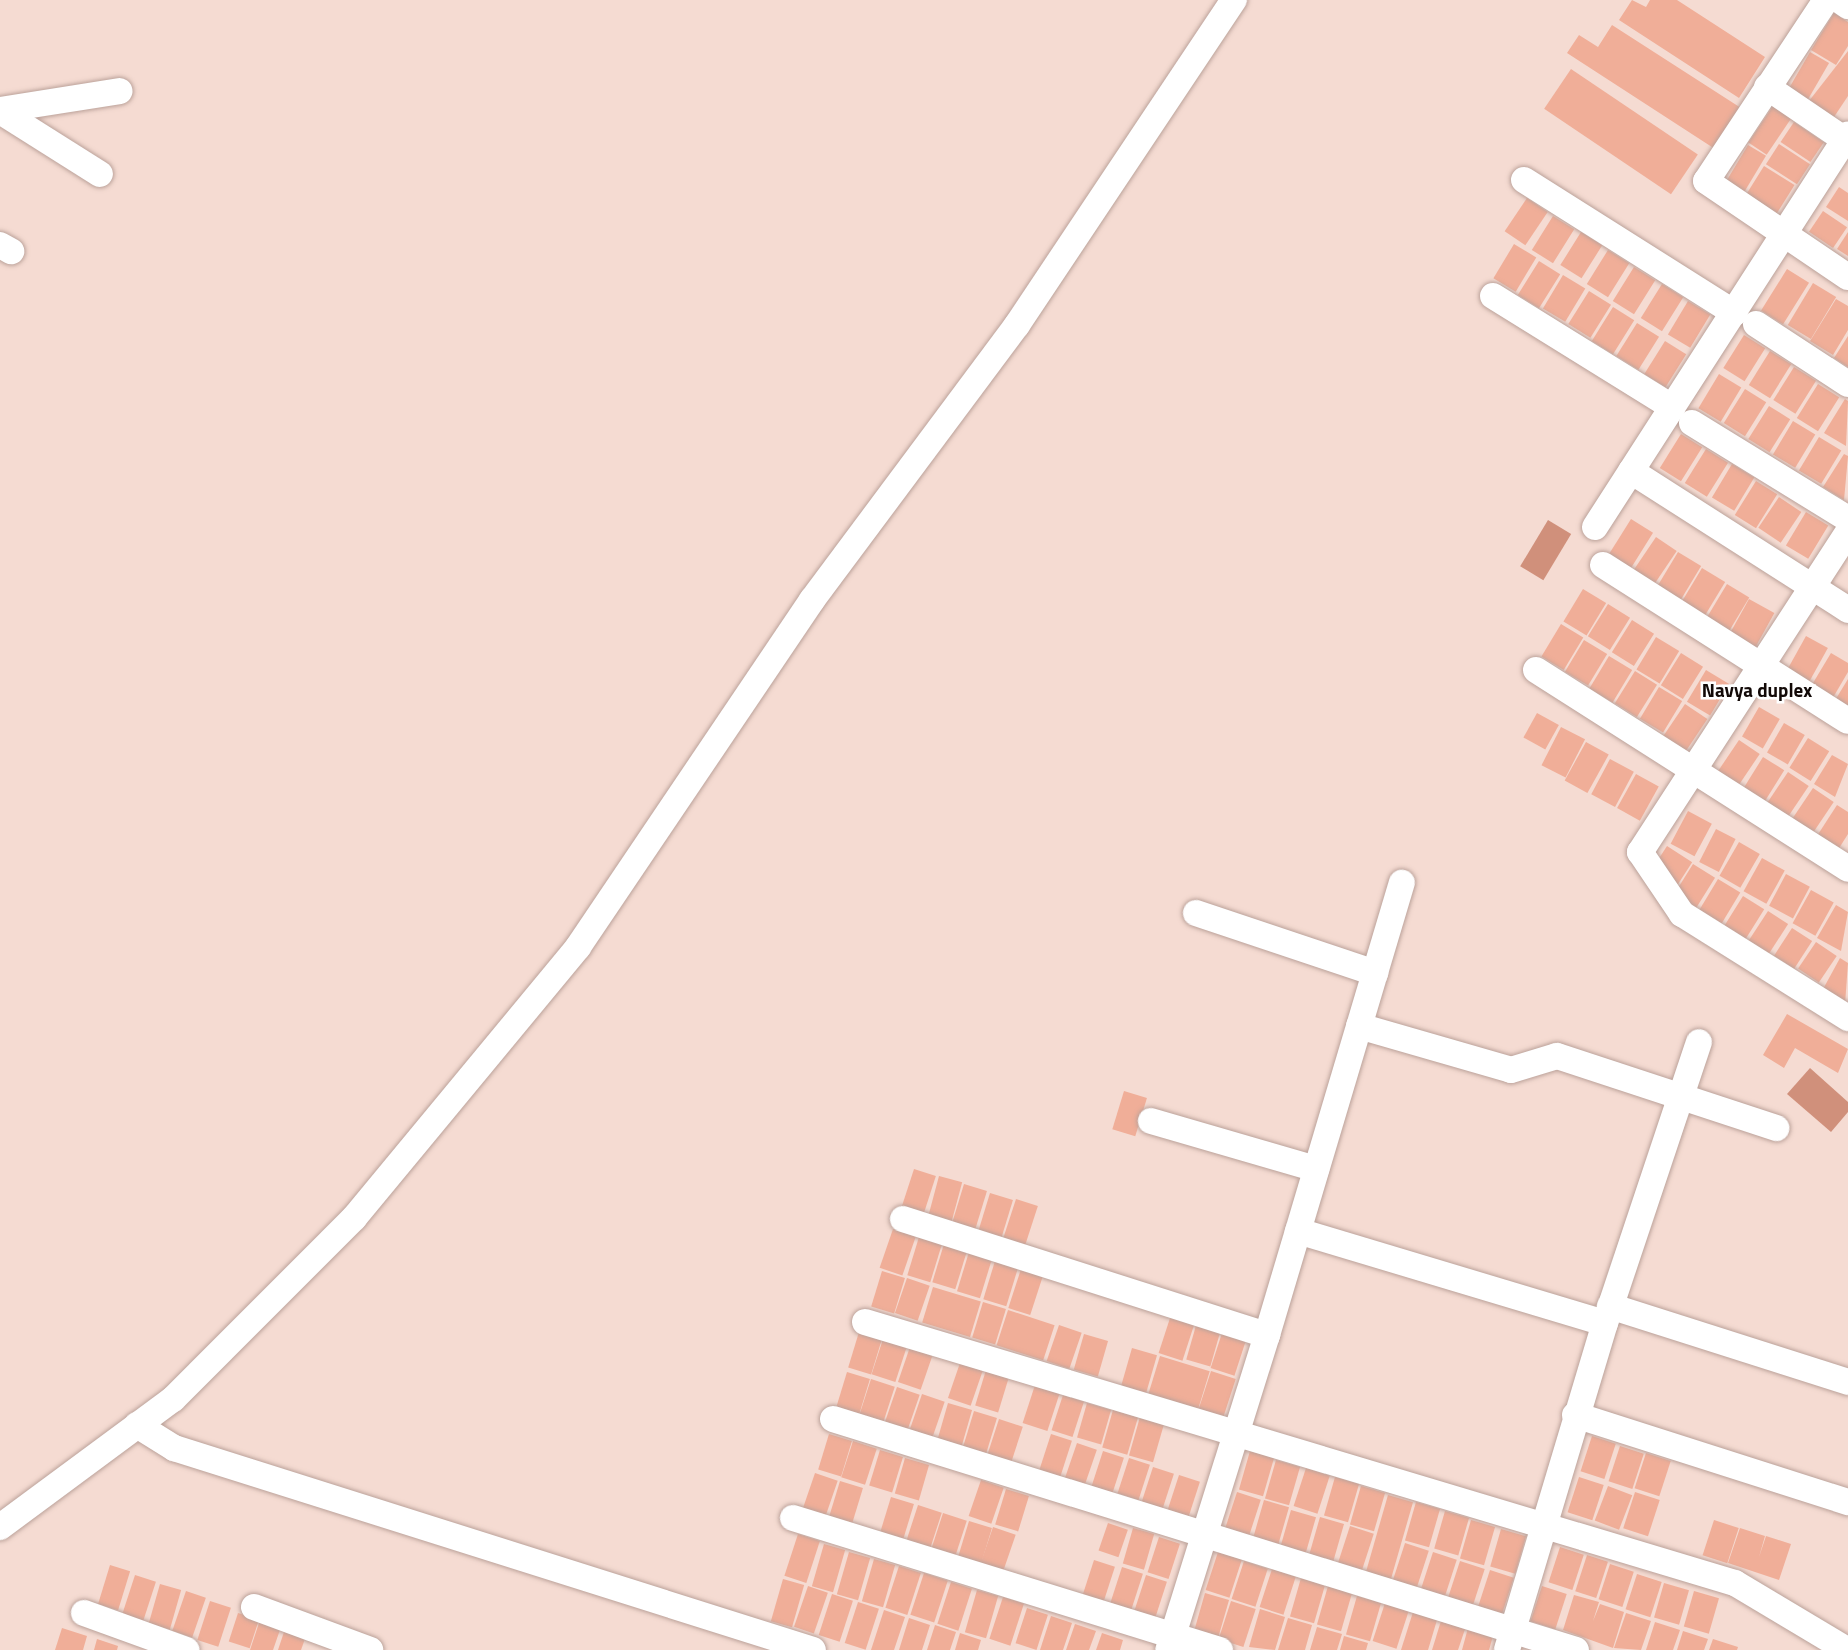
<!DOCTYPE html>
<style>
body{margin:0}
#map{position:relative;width:1848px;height:1650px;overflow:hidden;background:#f5dbd2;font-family:"Titillium Web",sans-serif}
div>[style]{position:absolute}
.water>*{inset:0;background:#d0907b;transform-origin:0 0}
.building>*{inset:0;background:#f0ae98;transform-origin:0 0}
.roads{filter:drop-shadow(0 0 2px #bba29a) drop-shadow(0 0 2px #bba29a)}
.minor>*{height:26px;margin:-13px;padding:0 13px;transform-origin:13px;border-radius:13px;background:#fff}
span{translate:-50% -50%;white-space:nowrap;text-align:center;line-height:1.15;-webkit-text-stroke:5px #fff;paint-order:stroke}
.neighbourhood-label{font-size:19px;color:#120907;font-weight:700}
</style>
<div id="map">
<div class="water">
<i style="left:1548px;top:520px;width:27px;height:54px;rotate:31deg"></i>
<i style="clip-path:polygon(1810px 1068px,1848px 1102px,1848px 1112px,1831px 1132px,1787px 1094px)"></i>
</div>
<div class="building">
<i style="clip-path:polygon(1632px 0,1646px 7px,1650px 0,1677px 0,1765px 57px,1739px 98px,1619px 20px)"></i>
<i style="clip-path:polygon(1834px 13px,1848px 22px,1848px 46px,1836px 65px,1811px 50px)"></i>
<i style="clip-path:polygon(1612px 25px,1741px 108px,1715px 149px,1567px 53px,1579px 35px,1598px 47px)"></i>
<i style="clip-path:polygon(1848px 51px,1848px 96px,1834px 117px,1809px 101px)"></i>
<i style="left:1810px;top:52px;width:22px;height:44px;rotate:30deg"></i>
<i style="left:1571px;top:69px;width:153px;height:48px;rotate:34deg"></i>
<i style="left:1773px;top:106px;width:22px;height:44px;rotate:34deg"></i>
<i style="left:1794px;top:122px;width:36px;height:24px;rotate:34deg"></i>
<i style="left:1779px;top:144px;width:37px;height:24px;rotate:33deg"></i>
<i style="left:1748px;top:145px;width:21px;height:44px;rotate:31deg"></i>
<i style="left:1764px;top:166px;width:36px;height:33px;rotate:32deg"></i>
<i style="clip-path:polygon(1839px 187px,1848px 193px,1848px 221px,1826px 207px)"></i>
<i style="left:1527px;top:198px;width:25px;height:40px;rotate:34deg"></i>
<i style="left:1823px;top:211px;width:29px;height:25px;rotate:34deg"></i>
<i style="left:1553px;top:216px;width:25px;height:40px;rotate:32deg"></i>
<i style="left:1581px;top:232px;width:25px;height:39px;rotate:32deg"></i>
<i style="clip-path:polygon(1848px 232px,1848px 256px,1837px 249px)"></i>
<i style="left:1514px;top:244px;width:26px;height:40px;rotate:31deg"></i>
<i style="left:1608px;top:250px;width:25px;height:40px;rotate:32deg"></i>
<i style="left:1539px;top:261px;width:25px;height:40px;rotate:32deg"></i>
<i style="left:1634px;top:267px;width:25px;height:40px;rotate:32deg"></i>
<i style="left:1787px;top:269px;width:26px;height:49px;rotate:32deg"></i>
<i style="left:1563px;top:275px;width:26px;height:39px;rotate:31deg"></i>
<i style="left:1813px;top:283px;width:27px;height:49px;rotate:31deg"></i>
<i style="left:1662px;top:284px;width:25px;height:40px;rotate:32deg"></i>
<i style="left:1589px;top:291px;width:26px;height:39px;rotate:32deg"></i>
<i style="clip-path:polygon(1836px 299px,1848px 306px,1848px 330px,1833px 355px,1810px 341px)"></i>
<i style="left:1688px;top:301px;width:26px;height:39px;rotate:31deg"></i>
<i style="left:1613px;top:307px;width:25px;height:40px;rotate:32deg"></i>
<i style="left:1637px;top:323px;width:26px;height:39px;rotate:32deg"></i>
<i style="left:1744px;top:335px;width:25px;height:39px;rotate:32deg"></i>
<i style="clip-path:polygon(1848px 336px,1848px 367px,1834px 358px)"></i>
<i style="left:1665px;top:341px;width:25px;height:39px;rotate:32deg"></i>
<i style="left:1770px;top:351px;width:25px;height:40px;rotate:32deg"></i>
<i style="left:1794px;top:367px;width:26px;height:39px;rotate:32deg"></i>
<i style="left:1719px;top:374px;width:26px;height:40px;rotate:31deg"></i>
<i style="left:1818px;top:384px;width:25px;height:40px;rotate:32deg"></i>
<i style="left:1745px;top:389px;width:25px;height:40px;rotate:32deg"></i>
<i style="clip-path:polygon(1845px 399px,1848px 401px,1846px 446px,1824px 433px)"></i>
<i style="left:1769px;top:406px;width:25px;height:39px;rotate:32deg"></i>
<i style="left:1793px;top:421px;width:26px;height:39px;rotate:31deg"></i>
<i style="left:1681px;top:434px;width:25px;height:40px;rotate:32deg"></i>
<i style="left:1819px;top:437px;width:26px;height:39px;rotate:31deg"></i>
<i style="left:1706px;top:449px;width:26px;height:40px;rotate:32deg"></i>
<i style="clip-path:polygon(1844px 454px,1848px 456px,1844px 500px,1823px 487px)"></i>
<i style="left:1732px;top:464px;width:26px;height:39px;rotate:31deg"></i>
<i style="left:1756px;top:481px;width:25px;height:40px;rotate:32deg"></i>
<i style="left:1779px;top:497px;width:27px;height:37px;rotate:34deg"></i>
<i style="left:1806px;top:512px;width:26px;height:39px;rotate:31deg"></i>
<i style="left:1631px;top:519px;width:26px;height:44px;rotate:32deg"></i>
<i style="left:1656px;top:537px;width:25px;height:42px;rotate:34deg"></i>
<i style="left:1678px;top:552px;width:27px;height:43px;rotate:31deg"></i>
<i style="left:1702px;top:568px;width:27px;height:41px;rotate:31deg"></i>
<i style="left:1727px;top:584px;width:26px;height:42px;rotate:31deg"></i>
<i style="left:1583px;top:589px;width:27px;height:38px;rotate:31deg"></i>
<i style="left:1749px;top:599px;width:29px;height:41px;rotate:29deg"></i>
<i style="left:1608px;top:604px;width:26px;height:38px;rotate:32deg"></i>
<i style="left:1632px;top:620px;width:26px;height:38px;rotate:32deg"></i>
<i style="left:1561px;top:624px;width:26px;height:38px;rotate:31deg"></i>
<i style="left:1806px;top:636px;width:25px;height:41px;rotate:29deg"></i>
<i style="left:1656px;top:637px;width:27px;height:38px;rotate:31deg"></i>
<i style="left:1584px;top:640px;width:27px;height:37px;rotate:31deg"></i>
<i style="left:1681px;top:653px;width:26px;height:38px;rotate:32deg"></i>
<i style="clip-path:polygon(1831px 653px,1848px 663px,1848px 672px,1831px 701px,1810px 688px)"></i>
<i style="left:1609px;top:656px;width:27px;height:38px;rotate:31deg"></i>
<i style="left:1706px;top:670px;width:27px;height:37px;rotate:31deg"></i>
<i style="left:1635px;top:671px;width:26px;height:38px;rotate:32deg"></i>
<i style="clip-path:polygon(1848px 679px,1848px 711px,1834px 702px)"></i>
<i style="left:1659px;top:687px;width:27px;height:37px;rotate:31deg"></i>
<i style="left:1685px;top:704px;width:27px;height:39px;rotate:34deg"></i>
<i style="left:1759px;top:707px;width:24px;height:34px;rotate:30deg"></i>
<i style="left:1537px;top:713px;width:25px;height:28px;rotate:29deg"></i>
<i style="left:1784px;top:723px;width:24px;height:34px;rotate:30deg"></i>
<i style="left:1561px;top:727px;width:27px;height:43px;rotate:27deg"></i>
<i style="left:1808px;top:738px;width:25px;height:35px;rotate:32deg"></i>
<i style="left:1739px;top:740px;width:25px;height:41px;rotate:34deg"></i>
<i style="left:1586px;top:742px;width:26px;height:44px;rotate:29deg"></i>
<i style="clip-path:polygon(1832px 755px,1848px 764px,1835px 797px,1814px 784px)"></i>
<i style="left:1763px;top:757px;width:25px;height:40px;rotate:32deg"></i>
<i style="left:1610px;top:759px;width:27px;height:40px;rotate:28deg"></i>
<i style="left:1788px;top:772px;width:25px;height:40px;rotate:34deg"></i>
<i style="left:1636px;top:774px;width:26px;height:39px;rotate:29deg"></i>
<i style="left:1813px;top:788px;width:25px;height:40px;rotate:34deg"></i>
<i style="clip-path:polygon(1837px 805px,1848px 812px,1848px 834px,1836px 853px,1815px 839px)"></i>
<i style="left:1688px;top:811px;width:27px;height:37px;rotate:28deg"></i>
<i style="left:1716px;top:829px;width:22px;height:37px;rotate:27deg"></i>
<i style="left:1739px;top:842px;width:24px;height:39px;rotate:30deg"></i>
<i style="left:1667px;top:846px;width:30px;height:27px;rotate:33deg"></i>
<i style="left:1762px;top:858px;width:26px;height:38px;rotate:29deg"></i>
<i style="left:1693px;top:864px;width:26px;height:39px;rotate:32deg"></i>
<i style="left:1786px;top:874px;width:27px;height:36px;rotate:28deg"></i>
<i style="left:1718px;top:879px;width:26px;height:38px;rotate:31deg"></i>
<i style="left:1811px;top:890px;width:26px;height:38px;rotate:29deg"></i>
<i style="left:1743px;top:896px;width:25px;height:36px;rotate:32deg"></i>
<i style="clip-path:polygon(1836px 905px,1848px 912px,1841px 951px,1817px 938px)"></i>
<i style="left:1768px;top:911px;width:24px;height:38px;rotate:33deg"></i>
<i style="left:1792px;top:928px;width:24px;height:33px;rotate:33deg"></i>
<i style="left:1816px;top:942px;width:25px;height:32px;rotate:34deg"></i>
<i style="clip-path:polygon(1840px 958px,1848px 963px,1845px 1004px,1822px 991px)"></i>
<i style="clip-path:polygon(1787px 1014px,1848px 1049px,1838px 1073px,1795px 1048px,1784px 1068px,1763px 1055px)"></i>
<i style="left:1124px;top:1091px;width:24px;height:40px;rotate:17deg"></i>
<i style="left:914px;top:1169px;width:23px;height:40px;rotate:18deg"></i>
<i style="left:939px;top:1176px;width:24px;height:40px;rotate:15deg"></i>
<i style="left:964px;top:1184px;width:24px;height:40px;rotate:17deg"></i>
<i style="left:990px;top:1193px;width:24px;height:40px;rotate:17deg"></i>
<i style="left:1016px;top:1199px;width:23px;height:41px;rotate:18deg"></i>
<i style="left:893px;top:1229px;width:24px;height:41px;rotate:19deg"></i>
<i style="left:919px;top:1237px;width:24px;height:40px;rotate:17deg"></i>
<i style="left:944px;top:1244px;width:24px;height:40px;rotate:17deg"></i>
<i style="left:969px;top:1252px;width:24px;height:41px;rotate:17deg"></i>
<i style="left:995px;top:1261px;width:24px;height:40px;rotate:17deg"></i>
<i style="left:1021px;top:1269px;width:23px;height:41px;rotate:18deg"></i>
<i style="left:882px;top:1271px;width:24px;height:37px;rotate:17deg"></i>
<i style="left:907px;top:1278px;width:24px;height:37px;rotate:19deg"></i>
<i style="left:933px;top:1287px;width:50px;height:37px;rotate:17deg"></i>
<i style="left:983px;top:1302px;width:24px;height:37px;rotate:17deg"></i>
<i style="left:1008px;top:1310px;width:49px;height:37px;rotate:18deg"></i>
<i style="left:1171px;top:1315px;width:25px;height:40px;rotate:18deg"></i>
<i style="left:1197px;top:1322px;width:25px;height:39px;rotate:16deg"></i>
<i style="left:1059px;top:1325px;width:24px;height:38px;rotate:19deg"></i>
<i style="left:1223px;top:1330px;width:25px;height:40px;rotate:18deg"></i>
<i style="left:859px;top:1332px;width:24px;height:37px;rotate:17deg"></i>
<i style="left:1084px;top:1334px;width:25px;height:37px;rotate:16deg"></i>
<i style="left:883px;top:1339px;width:25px;height:37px;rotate:18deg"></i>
<i style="left:910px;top:1347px;width:24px;height:37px;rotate:19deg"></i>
<i style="left:1132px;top:1348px;width:26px;height:40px;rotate:16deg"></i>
<i style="left:1160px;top:1356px;width:52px;height:40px;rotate:17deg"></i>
<i style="left:960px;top:1363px;width:24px;height:37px;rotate:19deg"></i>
<i style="left:986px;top:1370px;width:24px;height:37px;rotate:17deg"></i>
<i style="left:1211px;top:1371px;width:26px;height:40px;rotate:18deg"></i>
<i style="left:847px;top:1372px;width:24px;height:37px;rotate:17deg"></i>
<i style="left:871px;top:1379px;width:25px;height:37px;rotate:18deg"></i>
<i style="left:1035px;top:1385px;width:26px;height:40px;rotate:18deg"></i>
<i style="left:897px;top:1387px;width:24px;height:37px;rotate:19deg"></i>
<i style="left:922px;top:1394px;width:24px;height:38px;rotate:19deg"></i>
<i style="left:1063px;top:1395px;width:22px;height:37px;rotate:18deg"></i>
<i style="left:948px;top:1403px;width:25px;height:37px;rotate:16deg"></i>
<i style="left:1087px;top:1403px;width:25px;height:36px;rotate:16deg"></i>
<i style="left:1113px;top:1410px;width:26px;height:39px;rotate:16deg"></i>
<i style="left:974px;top:1411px;width:24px;height:37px;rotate:17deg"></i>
<i style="left:1140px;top:1417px;width:25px;height:40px;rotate:16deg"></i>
<i style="left:999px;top:1419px;width:25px;height:37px;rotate:18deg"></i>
<i style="left:829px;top:1434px;width:24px;height:37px;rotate:17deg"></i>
<i style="left:1051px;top:1434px;width:22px;height:38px;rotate:18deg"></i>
<i style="left:1592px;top:1436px;width:25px;height:37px;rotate:18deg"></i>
<i style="left:853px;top:1441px;width:25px;height:38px;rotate:18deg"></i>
<i style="left:1077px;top:1443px;width:21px;height:37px;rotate:19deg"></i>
<i style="left:1620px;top:1446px;width:25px;height:37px;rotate:18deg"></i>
<i style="left:880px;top:1450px;width:24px;height:37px;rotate:17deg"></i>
<i style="left:1103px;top:1451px;width:22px;height:37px;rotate:18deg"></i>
<i style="left:1250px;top:1451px;width:25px;height:40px;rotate:16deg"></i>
<i style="left:1646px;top:1453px;width:26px;height:37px;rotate:18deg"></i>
<i style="left:905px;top:1458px;width:25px;height:37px;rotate:16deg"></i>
<i style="left:1129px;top:1458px;width:22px;height:37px;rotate:18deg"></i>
<i style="left:1276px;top:1460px;width:25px;height:40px;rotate:16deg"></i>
<i style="left:1153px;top:1467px;width:22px;height:37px;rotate:18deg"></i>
<i style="left:1306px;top:1468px;width:25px;height:40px;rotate:18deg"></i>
<i style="left:815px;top:1473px;width:24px;height:38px;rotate:19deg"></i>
<i style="left:1179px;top:1475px;width:22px;height:37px;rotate:18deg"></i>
<i style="left:1335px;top:1477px;width:25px;height:40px;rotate:16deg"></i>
<i style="left:1579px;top:1477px;width:26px;height:37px;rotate:18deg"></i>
<i style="left:981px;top:1480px;width:24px;height:38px;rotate:19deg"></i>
<i style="left:840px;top:1481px;width:24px;height:37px;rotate:17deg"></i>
<i style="left:1361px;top:1486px;width:25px;height:40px;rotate:16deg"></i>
<i style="left:1608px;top:1486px;width:26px;height:37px;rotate:21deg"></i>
<i style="left:1006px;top:1489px;width:24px;height:37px;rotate:17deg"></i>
<i style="left:1237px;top:1492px;width:25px;height:40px;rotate:18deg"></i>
<i style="left:1635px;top:1492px;width:26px;height:38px;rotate:18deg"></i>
<i style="left:1388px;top:1495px;width:26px;height:80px;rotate:16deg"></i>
<i style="left:891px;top:1497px;width:24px;height:37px;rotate:17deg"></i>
<i style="left:1264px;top:1500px;width:26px;height:40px;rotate:16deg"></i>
<i style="left:1416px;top:1502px;width:25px;height:40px;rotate:16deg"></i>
<i style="left:918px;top:1505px;width:25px;height:38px;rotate:18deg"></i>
<i style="left:1291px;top:1510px;width:26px;height:39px;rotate:16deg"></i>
<i style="left:1445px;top:1511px;width:25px;height:39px;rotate:16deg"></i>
<i style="left:943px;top:1513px;width:25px;height:37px;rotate:18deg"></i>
<i style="left:1320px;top:1517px;width:25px;height:40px;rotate:16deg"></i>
<i style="left:1471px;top:1520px;width:25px;height:40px;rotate:16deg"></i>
<i style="left:1714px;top:1520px;width:26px;height:37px;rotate:18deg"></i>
<i style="left:969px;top:1521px;width:24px;height:37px;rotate:17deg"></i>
<i style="left:1108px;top:1523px;width:21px;height:29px;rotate:19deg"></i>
<i style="left:1350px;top:1526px;width:25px;height:41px;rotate:18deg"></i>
<i style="left:993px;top:1527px;width:24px;height:38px;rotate:19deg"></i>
<i style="left:1133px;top:1528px;width:22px;height:37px;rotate:16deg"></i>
<i style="clip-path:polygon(1740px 1528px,1765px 1536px,1759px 1557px,1766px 1536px,1791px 1544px,1779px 1580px,1728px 1563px)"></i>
<i style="left:1501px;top:1529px;width:26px;height:39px;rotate:16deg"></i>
<i style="left:798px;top:1534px;width:23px;height:44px;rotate:18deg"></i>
<i style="left:1159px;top:1537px;width:22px;height:37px;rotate:18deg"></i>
<i style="left:1405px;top:1543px;width:25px;height:40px;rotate:18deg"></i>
<i style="left:824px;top:1544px;width:22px;height:44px;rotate:16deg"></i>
<i style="left:1560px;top:1547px;width:25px;height:37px;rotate:18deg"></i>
<i style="left:849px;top:1552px;width:22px;height:44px;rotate:16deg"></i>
<i style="left:1218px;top:1552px;width:25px;height:40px;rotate:18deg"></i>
<i style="left:1433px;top:1552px;width:25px;height:41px;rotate:18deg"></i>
<i style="left:1587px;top:1555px;width:22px;height:38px;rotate:18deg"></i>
<i style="left:874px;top:1559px;width:22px;height:44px;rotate:16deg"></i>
<i style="left:1094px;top:1560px;width:22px;height:38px;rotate:18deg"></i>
<i style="left:1244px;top:1561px;width:25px;height:40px;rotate:18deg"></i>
<i style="left:1460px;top:1561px;width:26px;height:40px;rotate:18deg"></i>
<i style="left:1610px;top:1564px;width:25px;height:37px;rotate:18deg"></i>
<i style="left:110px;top:1565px;width:21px;height:41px;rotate:17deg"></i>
<i style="left:899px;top:1566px;width:23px;height:44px;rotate:18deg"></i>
<i style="left:1122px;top:1567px;width:22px;height:38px;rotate:18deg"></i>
<i style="left:1272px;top:1569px;width:25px;height:40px;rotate:18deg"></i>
<i style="left:1490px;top:1570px;width:25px;height:41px;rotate:18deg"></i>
<i style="left:924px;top:1573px;width:25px;height:44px;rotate:18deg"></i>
<i style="left:1637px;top:1574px;width:26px;height:37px;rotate:18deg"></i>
<i style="left:135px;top:1575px;width:22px;height:41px;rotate:18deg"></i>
<i style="left:1146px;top:1575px;width:22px;height:37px;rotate:18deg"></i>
<i style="left:1301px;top:1578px;width:25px;height:40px;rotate:16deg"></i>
<i style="left:783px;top:1579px;width:22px;height:44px;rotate:16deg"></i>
<i style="left:951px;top:1582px;width:22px;height:44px;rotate:18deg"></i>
<i style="left:1664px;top:1583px;width:26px;height:36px;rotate:16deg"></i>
<i style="left:160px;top:1584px;width:22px;height:41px;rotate:16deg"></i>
<i style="left:808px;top:1586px;width:21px;height:43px;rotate:19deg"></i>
<i style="left:1328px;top:1586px;width:25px;height:40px;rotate:16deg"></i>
<i style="left:1542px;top:1586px;width:26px;height:37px;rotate:18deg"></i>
<i style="left:977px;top:1590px;width:22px;height:44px;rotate:16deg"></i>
<i style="left:186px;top:1591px;width:21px;height:42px;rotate:19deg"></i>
<i style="left:1694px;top:1591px;width:26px;height:37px;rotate:16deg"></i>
<i style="left:1205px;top:1593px;width:25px;height:40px;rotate:16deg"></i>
<i style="left:832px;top:1594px;width:22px;height:43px;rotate:18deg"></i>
<i style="clip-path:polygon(1574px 1595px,1599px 1602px,1593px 1621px,1600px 1604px,1624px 1612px,1613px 1648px,1563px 1630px)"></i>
<i style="left:1357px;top:1596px;width:25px;height:40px;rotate:16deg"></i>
<i style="left:1003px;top:1597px;width:22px;height:44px;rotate:18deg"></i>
<i style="left:210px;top:1601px;width:22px;height:41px;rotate:18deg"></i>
<i style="left:1231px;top:1601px;width:26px;height:40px;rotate:18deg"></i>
<i style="left:858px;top:1602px;width:22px;height:43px;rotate:18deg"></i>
<i style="left:1385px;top:1603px;width:25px;height:40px;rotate:18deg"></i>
<i style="left:1027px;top:1608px;width:22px;height:37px;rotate:18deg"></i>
<i style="clip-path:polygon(1260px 1609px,1285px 1617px,1275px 1650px,1249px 1647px)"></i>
<i style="clip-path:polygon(884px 1610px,905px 1617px,894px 1650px,871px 1650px)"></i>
<i style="clip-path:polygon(1413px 1612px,1437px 1620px,1428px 1650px,1401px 1650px)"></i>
<i style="left:238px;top:1613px;width:22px;height:30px;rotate:18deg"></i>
<i style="clip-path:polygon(1626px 1613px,1651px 1621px,1641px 1650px,1614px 1648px)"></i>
<i style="clip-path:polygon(1051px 1616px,1072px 1623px,1063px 1650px,1040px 1650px)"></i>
<i style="clip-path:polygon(261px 1617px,282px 1624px,273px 1650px,250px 1650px)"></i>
<i style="clip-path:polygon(909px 1618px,930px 1625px,922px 1650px,899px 1650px)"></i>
<i style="clip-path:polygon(1288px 1618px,1312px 1625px,1305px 1650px,1278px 1650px)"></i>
<i style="clip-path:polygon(1441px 1621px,1465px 1629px,1458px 1650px,1432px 1650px)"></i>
<i style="clip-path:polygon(1655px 1622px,1680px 1630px,1673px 1650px,1646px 1650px)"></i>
<i style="clip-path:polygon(1075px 1624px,1096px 1631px,1089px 1650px,1066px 1650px)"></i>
<i style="clip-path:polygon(935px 1625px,956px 1632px,950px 1650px,927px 1650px)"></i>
<i style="clip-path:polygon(286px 1626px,307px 1633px,301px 1650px,278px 1650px)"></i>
<i style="clip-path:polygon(1317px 1627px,1342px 1634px,1337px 1650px,1310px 1650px)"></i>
<i style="clip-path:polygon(62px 1628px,87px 1636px,83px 1650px,55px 1650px)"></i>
<i style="clip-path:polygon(1468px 1628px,1493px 1636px,1489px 1650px,1462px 1650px)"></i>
<i style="clip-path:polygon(1683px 1631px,1708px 1639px,1704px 1650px,1677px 1650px)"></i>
<i style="clip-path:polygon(960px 1633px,981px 1640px,978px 1650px,955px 1650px)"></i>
<i style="clip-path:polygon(1102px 1633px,1123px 1640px,1120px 1650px,1096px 1650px)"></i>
<i style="clip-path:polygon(1344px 1636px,1368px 1643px,1366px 1650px,1340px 1650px)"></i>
<i style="clip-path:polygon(97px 1639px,118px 1646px,117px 1650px,94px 1650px)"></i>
<i style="clip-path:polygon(1713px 1639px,1738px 1647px,1737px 1650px,1709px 1650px)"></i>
</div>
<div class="roads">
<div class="minor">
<i style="left:1826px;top:0;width:217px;rotate:123.5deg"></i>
<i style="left:1706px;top:181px;width:171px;rotate:34.1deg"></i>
<i style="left:1839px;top:0;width:11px;rotate:34deg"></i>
<i style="left:1767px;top:87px;width:98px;rotate:34.2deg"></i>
<i style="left:0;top:110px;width:121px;rotate:-9deg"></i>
<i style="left:0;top:111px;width:118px;rotate:32.2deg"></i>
<i style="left:1524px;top:180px;width:249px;rotate:32.3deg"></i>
<i style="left:0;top:245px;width:13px;rotate:29deg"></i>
<i style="left:1493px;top:296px;width:211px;rotate:31.8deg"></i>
<i style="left:1756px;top:324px;width:110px;rotate:33.1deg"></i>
<i style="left:1692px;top:423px;width:183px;rotate:31.6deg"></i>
<i style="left:1631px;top:471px;width:258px;rotate:32.6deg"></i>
<i style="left:1595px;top:527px;width:467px;rotate:-57.2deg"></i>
<i style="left:1848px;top:532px;width:382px;rotate:123deg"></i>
<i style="left:1640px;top:852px;width:75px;rotate:55.9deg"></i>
<i style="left:1682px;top:914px;width:196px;rotate:32.1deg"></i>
<i style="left:1603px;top:565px;width:290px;rotate:32.5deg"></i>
<i style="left:1536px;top:670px;width:370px;rotate:32.5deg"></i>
<i style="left:1196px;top:913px;width:189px;rotate:18.5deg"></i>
<i style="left:1359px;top:1026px;width:158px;rotate:16.1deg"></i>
<i style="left:1511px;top:1070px;width:48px;rotate:-16.9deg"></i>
<i style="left:1557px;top:1056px;width:231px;rotate:18.2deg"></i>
<i style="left:1151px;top:1121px;width:172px;rotate:16.2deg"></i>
<i style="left:903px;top:1219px;width:382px;rotate:17.7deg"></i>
<i style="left:1267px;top:1335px;width:330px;rotate:107.4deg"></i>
<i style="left:1298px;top:1231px;width:320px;rotate:16.7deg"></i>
<i style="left:1605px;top:1323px;width:341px;rotate:106.7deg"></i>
<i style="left:1610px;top:1306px;width:250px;rotate:17.7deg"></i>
<i style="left:865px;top:1322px;width:908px;rotate:16.7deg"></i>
<i style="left:1735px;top:1583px;width:131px;rotate:30.9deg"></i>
<i style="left:1605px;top:1323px;width:296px;rotate:-71.5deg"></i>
<i style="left:1267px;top:1335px;width:472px;rotate:-73.4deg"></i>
<i style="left:1575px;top:1415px;width:287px;rotate:17.7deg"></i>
<i style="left:833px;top:1419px;width:778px;rotate:17.27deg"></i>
<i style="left:137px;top:1425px;width:44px;rotate:31.9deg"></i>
<i style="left:174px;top:1448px;width:670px;rotate:17.54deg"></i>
<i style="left:793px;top:1518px;width:447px;rotate:17.2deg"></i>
<i style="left:0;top:1527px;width:215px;rotate:-36.5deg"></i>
<i style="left:173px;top:1399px;width:256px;rotate:-45deg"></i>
<i style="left:354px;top:1218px;width:352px;rotate:-50.4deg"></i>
<i style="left:578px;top:947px;width:419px;rotate:-56deg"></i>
<i style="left:812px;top:600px;width:343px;rotate:-53.3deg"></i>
<i style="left:1017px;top:325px;width:391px;rotate:-56.3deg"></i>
<i style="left:254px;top:1607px;width:124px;rotate:20.3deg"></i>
<i style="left:84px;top:1613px;width:109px;rotate:19.9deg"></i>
</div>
</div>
<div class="neighbourhood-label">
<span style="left:1757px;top:690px">Navya duplex</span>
</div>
</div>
